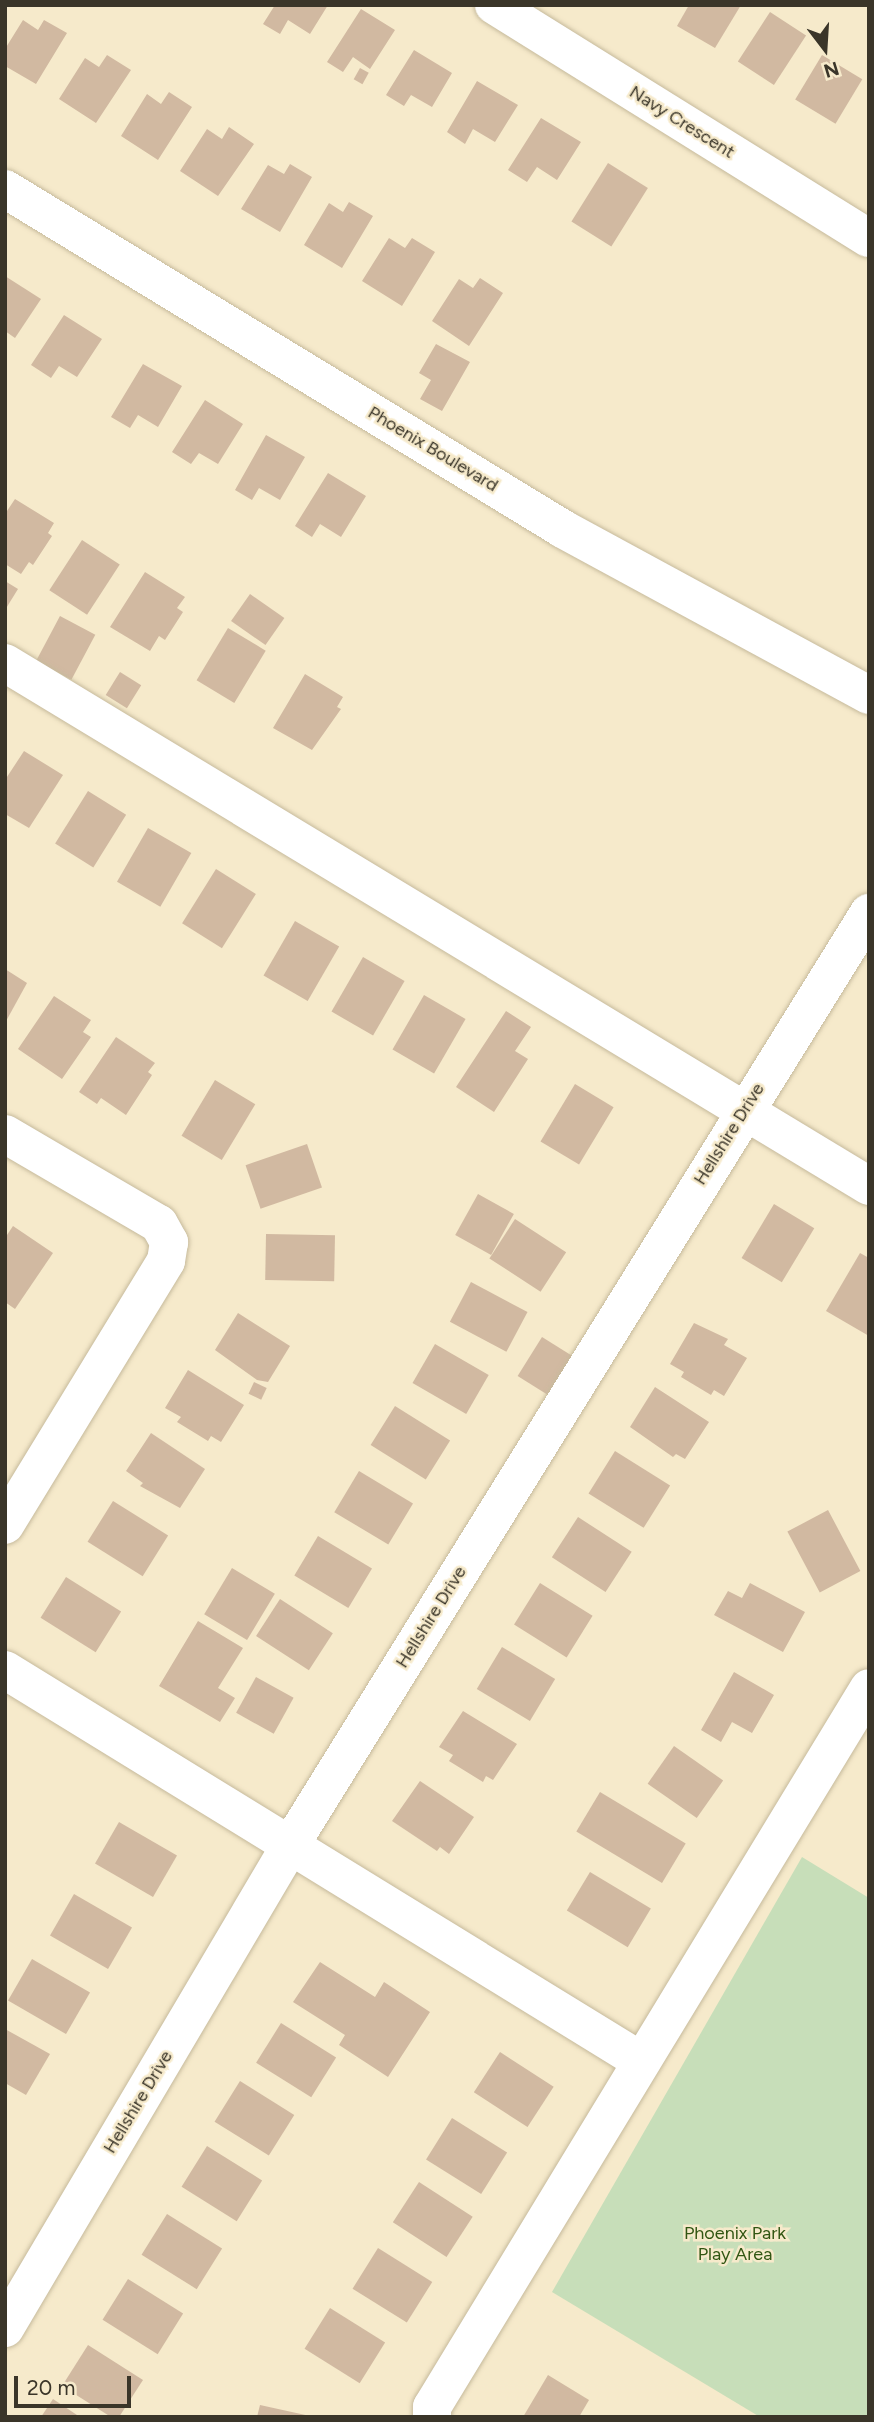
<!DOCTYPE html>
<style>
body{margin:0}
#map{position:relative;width:874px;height:2422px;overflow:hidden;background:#f6eacb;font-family:Figtree,sans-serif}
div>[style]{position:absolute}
.green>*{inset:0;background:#c7deb9}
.building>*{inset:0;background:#d1b9a1;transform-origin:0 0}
.roads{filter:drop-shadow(0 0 2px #c6ba9c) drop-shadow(0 0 2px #c6ba9c)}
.street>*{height:38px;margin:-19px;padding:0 19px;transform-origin:19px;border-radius:19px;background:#fff}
span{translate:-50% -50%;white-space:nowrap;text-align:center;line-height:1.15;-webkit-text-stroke:5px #f6eacb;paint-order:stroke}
.street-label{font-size:18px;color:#3a3529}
.park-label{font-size:18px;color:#315613}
.frame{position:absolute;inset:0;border:7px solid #3a3529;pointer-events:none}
.north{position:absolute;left:790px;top:14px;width:70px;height:70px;-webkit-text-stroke:5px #f6eacb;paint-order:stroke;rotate:163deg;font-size:19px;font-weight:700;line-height:28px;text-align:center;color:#3a3529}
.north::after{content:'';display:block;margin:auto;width:24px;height:32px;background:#3a3529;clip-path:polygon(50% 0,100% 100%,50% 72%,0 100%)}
.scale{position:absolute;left:14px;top:2376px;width:117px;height:32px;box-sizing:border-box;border:4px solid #3a3529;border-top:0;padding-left:9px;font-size:21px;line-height:24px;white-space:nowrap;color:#3a3529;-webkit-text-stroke:5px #f6eacb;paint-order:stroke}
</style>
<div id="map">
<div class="green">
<i style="clip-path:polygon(802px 1857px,869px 1898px,869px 2417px,760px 2417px,552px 2292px)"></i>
</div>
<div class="building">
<i style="clip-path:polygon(275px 5px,328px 5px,310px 34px,288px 20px,280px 34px,263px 24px)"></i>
<i style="clip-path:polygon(689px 5px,741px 5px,715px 48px,677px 26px)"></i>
<i style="clip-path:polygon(361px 9px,395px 30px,370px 69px,353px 57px,343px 72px,327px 62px)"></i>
<i style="left:770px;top:12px;width:43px;height:59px;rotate:33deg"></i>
<i style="clip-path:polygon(23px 20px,38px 30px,44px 20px,67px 33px,36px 84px,5px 66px,5px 49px)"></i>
<i style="clip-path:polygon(414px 50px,452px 73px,432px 107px,411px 95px,404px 106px,386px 95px)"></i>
<i style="clip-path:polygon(107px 55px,131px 70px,96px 123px,59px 99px,85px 58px,99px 67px)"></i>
<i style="left:822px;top:55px;width:47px;height:52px;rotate:31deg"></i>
<i style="left:360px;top:68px;width:10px;height:13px;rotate:29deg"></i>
<i style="clip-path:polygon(477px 81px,518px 105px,495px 142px,473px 129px,465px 144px,447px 132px)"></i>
<i style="clip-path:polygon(169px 92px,192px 107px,158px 160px,121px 136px,147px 94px,161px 104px)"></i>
<i style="clip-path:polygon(541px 118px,581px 142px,557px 180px,537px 167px,527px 182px,508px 170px)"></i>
<i style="clip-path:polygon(229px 127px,254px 144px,218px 196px,180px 171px,207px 129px,222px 139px)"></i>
<i style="left:608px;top:163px;width:47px;height:69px;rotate:32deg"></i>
<i style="clip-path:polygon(290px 164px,312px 177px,280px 232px,241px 209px,268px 165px,284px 174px)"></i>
<i style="clip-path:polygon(349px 202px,373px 216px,342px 268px,304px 245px,329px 203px,343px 212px)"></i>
<i style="clip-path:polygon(389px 238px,405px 248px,412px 238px,435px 252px,402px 306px,362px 281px)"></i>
<i style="clip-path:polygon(5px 276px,41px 299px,15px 338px,5px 331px)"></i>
<i style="clip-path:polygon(480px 278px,503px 293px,469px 346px,432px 321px,459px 279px,473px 288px)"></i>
<i style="clip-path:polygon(64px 315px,102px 339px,77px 377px,59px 366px,51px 378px,31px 365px)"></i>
<i style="clip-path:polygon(436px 344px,470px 362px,442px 411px,420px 399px,431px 380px,419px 373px)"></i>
<i style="clip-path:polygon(143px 364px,182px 386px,158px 427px,138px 415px,130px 428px,111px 417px)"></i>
<i style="clip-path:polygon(205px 400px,243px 424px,218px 464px,199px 453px,191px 464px,172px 452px)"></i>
<i style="clip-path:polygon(266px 435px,305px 457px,280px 500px,259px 488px,252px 500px,235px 490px)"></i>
<i style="clip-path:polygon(328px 473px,366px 496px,341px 537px,320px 524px,312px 537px,295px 526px)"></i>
<i style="clip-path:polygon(15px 499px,54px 523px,48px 533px,52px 536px,33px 565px,29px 562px,21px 574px,5px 564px,5px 514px)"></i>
<i style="left:82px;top:540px;width:45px;height:60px;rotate:33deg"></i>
<i style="clip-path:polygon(145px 572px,185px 597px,177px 608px,183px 612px,165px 640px,159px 636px,150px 651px,110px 627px)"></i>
<i style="clip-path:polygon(5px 581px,18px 589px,5px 610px)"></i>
<i style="left:250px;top:594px;width:42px;height:33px;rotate:35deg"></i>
<i style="left:60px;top:616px;width:40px;height:51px;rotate:28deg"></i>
<i style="left:228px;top:628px;width:44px;height:61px;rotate:31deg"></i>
<i style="left:120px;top:672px;width:25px;height:27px;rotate:32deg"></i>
<i style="clip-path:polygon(305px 674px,343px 697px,337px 707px,341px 709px,312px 750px,273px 728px)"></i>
<i style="clip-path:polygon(24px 751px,63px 775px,29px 828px,5px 814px,5px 780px)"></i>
<i style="left:88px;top:791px;width:45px;height:62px;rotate:32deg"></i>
<i style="left:148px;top:828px;width:50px;height:62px;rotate:30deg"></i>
<i style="left:216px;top:869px;width:47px;height:64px;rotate:32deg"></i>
<i style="left:295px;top:921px;width:51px;height:63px;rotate:30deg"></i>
<i style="left:363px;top:957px;width:48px;height:63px;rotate:30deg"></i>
<i style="clip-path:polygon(5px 969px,27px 983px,5px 1023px)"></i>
<i style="left:424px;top:995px;width:48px;height:63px;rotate:30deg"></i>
<i style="clip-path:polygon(54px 996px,91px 1020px,83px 1032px,91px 1037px,62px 1079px,18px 1049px)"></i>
<i style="clip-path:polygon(506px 1011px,531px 1027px,515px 1051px,528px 1059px,494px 1112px,456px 1087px)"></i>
<i style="clip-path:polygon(116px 1037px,155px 1063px,148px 1072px,152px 1075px,126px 1115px,101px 1098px,97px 1104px,79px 1092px)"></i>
<i style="left:215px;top:1080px;width:47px;height:65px;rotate:31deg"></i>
<i style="left:575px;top:1084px;width:45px;height:67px;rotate:31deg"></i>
<i style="left:307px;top:1144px;width:46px;height:65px;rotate:71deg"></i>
<i style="left:478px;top:1194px;width:41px;height:47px;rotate:29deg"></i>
<i style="left:774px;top:1204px;width:47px;height:63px;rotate:31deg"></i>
<i style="left:515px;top:1219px;width:61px;height:47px;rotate:33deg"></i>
<i style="clip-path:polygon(13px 1226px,53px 1253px,15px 1309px,5px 1302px,5px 1238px)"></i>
<i style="left:266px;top:1234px;width:69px;height:46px;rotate:1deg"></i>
<i style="clip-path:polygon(860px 1253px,869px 1258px,869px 1336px,826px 1311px)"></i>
<i style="left:471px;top:1282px;width:64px;height:45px;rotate:28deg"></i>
<i style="clip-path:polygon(238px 1313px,290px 1346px,268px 1382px,257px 1380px,215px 1350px)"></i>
<i style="clip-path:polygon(694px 1323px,728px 1339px,724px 1345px,747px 1358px,724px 1396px,714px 1390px,711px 1395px,681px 1377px,684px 1372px,670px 1364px)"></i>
<i style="left:542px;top:1337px;width:41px;height:46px;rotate:32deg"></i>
<i style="left:435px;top:1344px;width:62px;height:45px;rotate:30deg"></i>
<i style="clip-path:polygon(188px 1370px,244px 1405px,221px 1442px,211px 1436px,208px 1441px,177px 1422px,181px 1417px,165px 1408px)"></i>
<i style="left:254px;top:1382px;width:14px;height:13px;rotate:25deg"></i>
<i style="clip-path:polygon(655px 1387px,709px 1422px,685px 1459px,676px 1454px,673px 1457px,630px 1427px)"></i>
<i style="left:395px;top:1406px;width:65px;height:46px;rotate:32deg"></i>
<i style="clip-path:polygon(151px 1433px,205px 1469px,180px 1508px,140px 1486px,143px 1483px,126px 1471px)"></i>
<i style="left:615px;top:1451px;width:65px;height:50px;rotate:32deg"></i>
<i style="left:359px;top:1471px;width:63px;height:48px;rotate:31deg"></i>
<i style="left:113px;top:1501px;width:65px;height:48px;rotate:32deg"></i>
<i style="left:828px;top:1510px;width:69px;height:46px;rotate:62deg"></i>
<i style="left:578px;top:1517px;width:64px;height:48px;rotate:33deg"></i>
<i style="left:318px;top:1536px;width:63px;height:46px;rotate:31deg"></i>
<i style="left:232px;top:1568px;width:50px;height:54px;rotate:31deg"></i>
<i style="left:66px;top:1577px;width:65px;height:48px;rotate:32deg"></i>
<i style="left:540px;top:1583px;width:62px;height:49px;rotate:32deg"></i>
<i style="clip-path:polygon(750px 1583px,805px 1612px,783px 1652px,714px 1615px,728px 1591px,742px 1598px)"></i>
<i style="left:280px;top:1599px;width:63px;height:44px;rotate:33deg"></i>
<i style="clip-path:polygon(198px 1621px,243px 1648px,218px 1688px,235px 1698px,220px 1722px,159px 1686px)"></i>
<i style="left:502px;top:1647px;width:62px;height:49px;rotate:31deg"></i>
<i style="clip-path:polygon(734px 1672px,774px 1695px,752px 1733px,732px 1722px,721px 1742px,701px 1730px)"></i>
<i style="left:256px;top:1677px;width:43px;height:41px;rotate:29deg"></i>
<i style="clip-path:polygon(463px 1711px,517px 1744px,493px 1780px,486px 1776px,483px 1782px,449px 1761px,453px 1755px,439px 1747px)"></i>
<i style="left:674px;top:1746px;width:60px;height:46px;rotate:35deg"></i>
<i style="clip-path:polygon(420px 1781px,474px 1817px,449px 1854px,440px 1847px,437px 1851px,392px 1821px)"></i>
<i style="left:600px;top:1792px;width:100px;height:46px;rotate:31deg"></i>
<i style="left:119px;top:1822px;width:67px;height:48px;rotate:30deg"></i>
<i style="left:590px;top:1872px;width:71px;height:45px;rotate:31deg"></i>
<i style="left:74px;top:1894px;width:67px;height:48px;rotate:30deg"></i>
<i style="left:32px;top:1959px;width:67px;height:48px;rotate:30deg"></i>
<i style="clip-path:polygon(320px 1962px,375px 1997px,384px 1982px,430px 2012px,388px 2077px,339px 2045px,345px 2035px,293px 2002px)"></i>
<i style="left:281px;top:2023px;width:65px;height:47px;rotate:32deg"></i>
<i style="clip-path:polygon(5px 2029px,50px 2054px,26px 2095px,5px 2083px)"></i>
<i style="left:500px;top:2052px;width:64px;height:48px;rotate:33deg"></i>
<i style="left:240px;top:2081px;width:64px;height:48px;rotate:32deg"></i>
<i style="left:452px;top:2118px;width:65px;height:49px;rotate:32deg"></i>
<i style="left:207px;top:2146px;width:65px;height:48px;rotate:32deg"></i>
<i style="left:419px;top:2182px;width:64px;height:48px;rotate:33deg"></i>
<i style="left:167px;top:2214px;width:65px;height:48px;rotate:32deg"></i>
<i style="left:378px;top:2248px;width:64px;height:48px;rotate:32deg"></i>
<i style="left:128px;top:2279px;width:65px;height:48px;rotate:32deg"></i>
<i style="left:330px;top:2308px;width:65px;height:48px;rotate:32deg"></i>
<i style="clip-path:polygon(88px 2345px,143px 2380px,119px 2417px,111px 2417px,62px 2386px)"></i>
<i style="clip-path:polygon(548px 2375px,589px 2400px,579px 2417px,523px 2417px)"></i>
<i style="clip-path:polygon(53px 2399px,80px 2417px,41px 2417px)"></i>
<i style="clip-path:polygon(260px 2405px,310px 2416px,310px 2417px,257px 2417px)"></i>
</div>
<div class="roads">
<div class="street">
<i style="left:494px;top:5px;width:441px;rotate:31.9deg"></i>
<i style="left:5px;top:189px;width:653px;rotate:31.35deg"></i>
<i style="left:563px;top:529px;width:348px;rotate:28.5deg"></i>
<i style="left:5px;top:663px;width:1010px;rotate:31.19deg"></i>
<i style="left:5px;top:1134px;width:178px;rotate:30.3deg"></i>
<i style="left:159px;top:1224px;width:21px;rotate:61deg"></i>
<i style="left:169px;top:1242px;width:19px;rotate:99deg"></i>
<i style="left:166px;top:1261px;width:309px;rotate:121.4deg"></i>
<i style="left:5px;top:1670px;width:747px;rotate:31.58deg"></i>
<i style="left:5px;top:2328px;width:562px;rotate:-59.42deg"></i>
<i style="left:291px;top:1844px;width:1096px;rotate:-58.17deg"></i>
<i style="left:432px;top:2417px;width:10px;rotate:-90deg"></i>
<i style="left:432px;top:2407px;width:841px;rotate:-58.71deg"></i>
</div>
</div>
<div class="street-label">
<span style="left:682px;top:122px;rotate:32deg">Navy Crescent</span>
<span style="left:433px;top:449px;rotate:31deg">Phoenix Boulevard</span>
<span style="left:729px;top:1134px;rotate:-58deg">Hellshire Drive</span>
<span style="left:431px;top:1617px;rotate:-58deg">Hellshire Drive</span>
<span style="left:138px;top:2102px;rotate:-59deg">Hellshire Drive</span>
</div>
<div class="park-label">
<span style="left:735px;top:2244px">Phoenix Park<br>Play Area</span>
</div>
<div class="frame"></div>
<div class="north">N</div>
<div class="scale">20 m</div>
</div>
